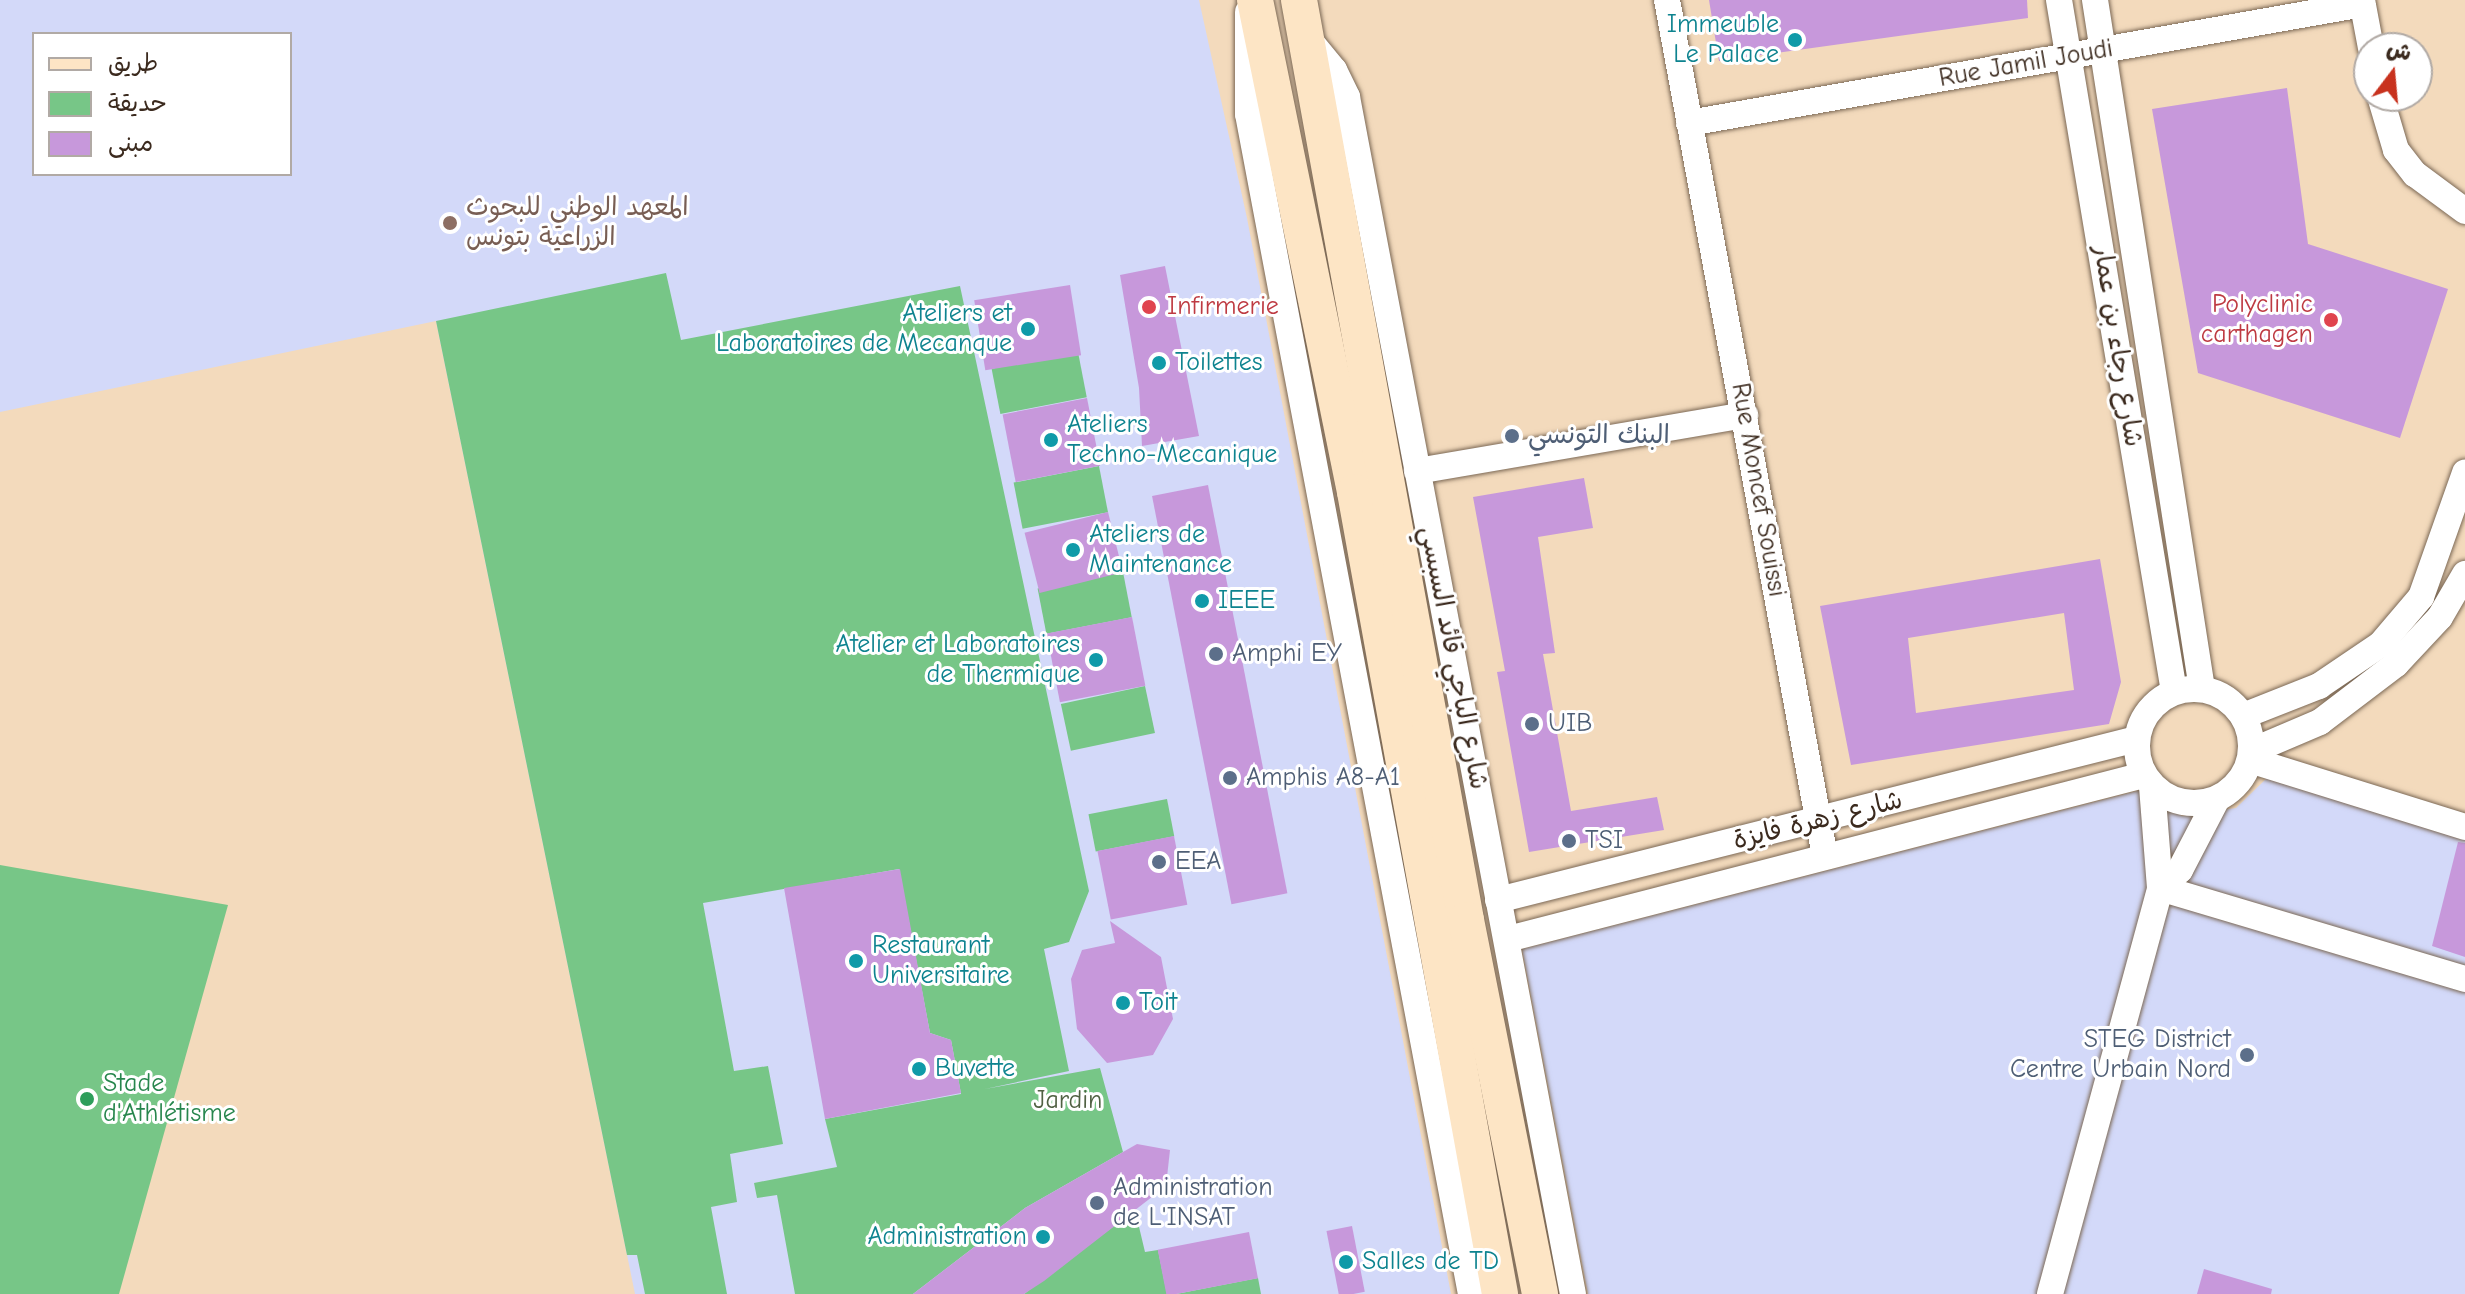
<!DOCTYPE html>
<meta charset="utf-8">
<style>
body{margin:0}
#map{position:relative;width:2465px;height:1294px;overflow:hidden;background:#f3dabc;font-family:"Comic Neue","Playpen Sans Arabic",sans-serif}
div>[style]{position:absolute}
.built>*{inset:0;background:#d3d9f9}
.green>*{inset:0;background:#77c687;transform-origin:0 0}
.building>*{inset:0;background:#c798db;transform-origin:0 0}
.roads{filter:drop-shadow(0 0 2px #7b6855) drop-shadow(0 0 2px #7b6855)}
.street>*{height:26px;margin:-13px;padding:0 13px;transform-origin:13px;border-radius:13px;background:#fff}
.street>.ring{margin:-13px;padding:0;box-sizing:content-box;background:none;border:26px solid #fff;border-radius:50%}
.secondary>*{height:36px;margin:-18px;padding:0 18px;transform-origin:18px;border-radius:18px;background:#fde5c5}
.dots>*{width:22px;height:22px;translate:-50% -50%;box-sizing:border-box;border:4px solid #fff;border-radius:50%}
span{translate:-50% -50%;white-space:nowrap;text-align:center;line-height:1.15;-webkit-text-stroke:6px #fff;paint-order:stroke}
.culture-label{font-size:26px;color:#0d838f}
.right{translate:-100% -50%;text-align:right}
.left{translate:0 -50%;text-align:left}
.street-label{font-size:26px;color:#3b2a1e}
.education-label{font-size:26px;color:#785e54}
.health-label{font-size:26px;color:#be3a42}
.service-label{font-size:26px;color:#4e5e75}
.leisure-label{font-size:26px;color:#27864d}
.park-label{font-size:26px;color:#506143}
.legend{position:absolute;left:32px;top:32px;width:260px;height:144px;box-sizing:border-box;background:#fff;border:2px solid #b1aaa5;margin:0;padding:10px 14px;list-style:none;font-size:24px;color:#3b2a1e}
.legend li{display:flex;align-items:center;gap:16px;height:40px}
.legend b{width:40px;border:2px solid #b1aaa5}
.north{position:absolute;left:2353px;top:32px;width:80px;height:80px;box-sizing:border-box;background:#fff;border:2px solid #b1aaa5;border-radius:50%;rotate:16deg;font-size:22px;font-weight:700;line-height:32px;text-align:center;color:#3b2a1e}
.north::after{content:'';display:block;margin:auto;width:28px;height:36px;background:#c8321e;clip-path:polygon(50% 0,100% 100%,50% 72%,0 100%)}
</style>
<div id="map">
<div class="built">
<i style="clip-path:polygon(evenodd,0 0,1199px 0,1247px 218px,1451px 1294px,635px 1294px,436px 321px,0 412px,0 0,34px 34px,290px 34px,290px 174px,34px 174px,34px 34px)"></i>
<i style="clip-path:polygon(2269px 776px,2465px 836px,2465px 1294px,1588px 1294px,1522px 949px,2141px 790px,2182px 816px,2236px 808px)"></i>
</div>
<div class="green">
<i style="clip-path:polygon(666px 273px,681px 340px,960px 286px,1089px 891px,1069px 942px,1044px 949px,1069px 1071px,985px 1089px,1100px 1068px,1123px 1152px,1025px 1208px,913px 1294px,795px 1294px,777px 1195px,757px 1198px,754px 1183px,837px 1167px,825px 1119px,961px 1094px,951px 1040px,930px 1033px,899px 869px,703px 903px,734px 1071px,768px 1066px,783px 1144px,730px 1154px,737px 1202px,711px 1207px,727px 1294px,645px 1294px,637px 1255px,627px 1255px,436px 321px)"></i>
<i style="left:1078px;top:352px;width:46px;height:88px;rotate:79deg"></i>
<i style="left:1099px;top:466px;width:47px;height:87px;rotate:79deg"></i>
<i style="left:1123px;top:572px;width:46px;height:87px;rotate:79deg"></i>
<i style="left:1145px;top:686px;width:48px;height:86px;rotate:78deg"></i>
<i style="left:1167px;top:799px;width:38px;height:80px;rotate:79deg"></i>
<i style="clip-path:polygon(0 865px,228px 905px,119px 1294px,0 1294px)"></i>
<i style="clip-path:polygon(1135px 1210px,1145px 1252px,1158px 1250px,1167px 1294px,1024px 1294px)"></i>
<i style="clip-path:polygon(1258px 1278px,1261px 1294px,1176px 1294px)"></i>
</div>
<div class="building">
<i style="clip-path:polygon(1709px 0,2027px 0,2028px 18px,1719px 61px)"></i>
<i style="clip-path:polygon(2287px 88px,2308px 244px,2448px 289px,2400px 438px,2198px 373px,2152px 109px)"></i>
<i style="clip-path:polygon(1165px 266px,1199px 436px,1142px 446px,1139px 388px,1120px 275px)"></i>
<i style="left:1070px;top:285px;width:71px;height:97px;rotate:81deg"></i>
<i style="left:1087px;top:398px;width:69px;height:86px;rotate:79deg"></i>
<i style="clip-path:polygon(1584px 478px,1593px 528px,1538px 537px,1555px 653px,1543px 654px,1571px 811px,1657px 797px,1664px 830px,1529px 852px,1497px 672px,1505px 671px,1473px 497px)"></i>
<i style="left:1208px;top:485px;width:416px;height:57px;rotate:79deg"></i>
<i style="left:1108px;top:512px;width:62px;height:86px;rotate:76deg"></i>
<i style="clip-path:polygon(evenodd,2100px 559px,2121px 682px,2109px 724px,1851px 765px,1820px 606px,2100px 559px,2064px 613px,2074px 690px,1916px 713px,1908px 638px,2064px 613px)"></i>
<i style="left:1132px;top:617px;width:70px;height:87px;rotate:79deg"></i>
<i style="left:1174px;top:836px;width:70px;height:78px;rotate:79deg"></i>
<i style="clip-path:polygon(2458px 842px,2465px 843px,2465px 957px,2432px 946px)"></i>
<i style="clip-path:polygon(900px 869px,930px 1033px,951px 1040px,961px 1093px,825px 1119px,784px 888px)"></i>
<i style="clip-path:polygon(1110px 921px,1161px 957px,1173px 1019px,1153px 1055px,1107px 1063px,1077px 1029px,1071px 979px,1082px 950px,1115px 943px)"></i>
<i style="clip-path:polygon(1137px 1144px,1170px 1150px,1166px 1186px,1044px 1281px,1024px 1294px,913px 1294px,1025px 1208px)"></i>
<i style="left:1352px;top:1226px;width:67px;height:26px;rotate:79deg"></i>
<i style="left:1249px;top:1232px;width:47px;height:93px;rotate:79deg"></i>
<i style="clip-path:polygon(2204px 1269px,2272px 1289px,2271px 1294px,2197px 1294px)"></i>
</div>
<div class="roads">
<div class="street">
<i style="left:1667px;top:0;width:871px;rotate:79.55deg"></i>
<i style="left:2059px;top:0;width:701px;rotate:80.56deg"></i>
<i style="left:2095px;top:0;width:697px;rotate:81.17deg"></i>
<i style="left:2362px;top:0;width:49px;rotate:79.4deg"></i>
<i style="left:1248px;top:12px;width:102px;rotate:90deg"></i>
<i style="left:1248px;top:114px;width:1201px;rotate:79.3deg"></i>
<i style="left:1306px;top:36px;width:44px;rotate:50.5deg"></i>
<i style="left:1334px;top:70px;width:30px;rotate:64deg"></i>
<i style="left:1347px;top:97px;width:1218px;rotate:79.31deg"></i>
<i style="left:2380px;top:96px;width:56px;rotate:73.5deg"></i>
<i style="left:2396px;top:150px;width:31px;rotate:52deg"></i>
<i style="left:2415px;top:174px;width:62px;rotate:36.5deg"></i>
<i style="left:1689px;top:123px;width:684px;rotate:-10.01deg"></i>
<i style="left:1417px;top:471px;width:333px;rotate:-9.7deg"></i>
<i class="ring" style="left:2137px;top:689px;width:88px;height:88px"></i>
<i style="left:2243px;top:716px;width:82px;rotate:-21.5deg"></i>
<i style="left:2319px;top:686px;width:75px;rotate:-34.1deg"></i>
<i style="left:2381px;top:644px;width:62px;rotate:-49.6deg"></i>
<i style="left:2421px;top:597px;width:132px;rotate:-70.5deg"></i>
<i style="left:2252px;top:751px;width:74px;rotate:-23.1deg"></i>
<i style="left:2320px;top:722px;width:96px;rotate:-37.3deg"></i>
<i style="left:2396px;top:664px;width:64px;rotate:-46.9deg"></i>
<i style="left:2440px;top:617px;width:50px;rotate:-59.8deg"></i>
<i style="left:2250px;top:760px;width:225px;rotate:17.3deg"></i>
<i style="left:2160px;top:888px;width:318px;rotate:16.6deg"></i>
<i style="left:2160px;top:888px;width:27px;rotate:-42deg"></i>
<i style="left:2180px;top:870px;width:80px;rotate:-62.5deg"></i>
<i style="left:1498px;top:900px;width:658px;rotate:-14.16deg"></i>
<i style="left:1508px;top:939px;width:657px;rotate:-14.46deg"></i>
<i style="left:2050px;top:1294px;width:421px;rotate:-74.8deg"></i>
<i style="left:2160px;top:888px;width:101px;rotate:-94.5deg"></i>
</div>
<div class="secondary">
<i style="left:1255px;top:0;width:502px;rotate:78.51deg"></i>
<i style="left:1355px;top:492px;width:815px;rotate:79.75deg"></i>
<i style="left:1299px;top:0;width:935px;rotate:79.71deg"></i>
<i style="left:1466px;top:920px;width:381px;rotate:78.8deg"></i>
</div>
</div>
<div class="dots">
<i style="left:1795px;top:40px;background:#0f9aa8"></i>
<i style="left:450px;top:223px;background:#8d6e63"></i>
<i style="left:1149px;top:307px;background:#e0444e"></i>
<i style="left:2331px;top:320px;background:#e0444e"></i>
<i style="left:1028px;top:329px;background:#0f9aa8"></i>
<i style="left:1159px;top:363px;background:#0f9aa8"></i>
<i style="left:1512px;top:436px;background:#5c6f8a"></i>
<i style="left:1051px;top:440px;background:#0f9aa8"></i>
<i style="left:1073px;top:550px;background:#0f9aa8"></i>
<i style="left:1202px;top:601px;background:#0f9aa8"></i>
<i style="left:1216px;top:654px;background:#5c6f8a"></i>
<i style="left:1096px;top:660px;background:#0f9aa8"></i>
<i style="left:1532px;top:724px;background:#5c6f8a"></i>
<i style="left:1230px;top:778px;background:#5c6f8a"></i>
<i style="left:1569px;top:841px;background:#5c6f8a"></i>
<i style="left:1159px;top:862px;background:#5c6f8a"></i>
<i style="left:856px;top:961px;background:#0f9aa8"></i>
<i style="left:1123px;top:1003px;background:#0f9aa8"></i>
<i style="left:2247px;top:1055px;background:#5c6f8a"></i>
<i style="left:919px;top:1069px;background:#0f9aa8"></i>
<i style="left:87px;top:1099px;background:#2e9e5b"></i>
<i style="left:1097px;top:1203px;background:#5c6f8a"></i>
<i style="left:1043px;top:1237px;background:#0f9aa8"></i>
<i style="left:1346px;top:1262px;background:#0f9aa8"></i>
</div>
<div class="culture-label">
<span class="right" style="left:1779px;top:40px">Immeuble<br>Le Palace</span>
<span class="right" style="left:1012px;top:329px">Ateliers et<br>Laboratoires de Mecanque</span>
<span class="left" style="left:1175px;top:363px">Toilettes</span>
<span class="left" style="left:1067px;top:440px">Ateliers<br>Techno-Mecanique</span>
<span class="left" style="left:1089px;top:550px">Ateliers de<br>Maintenance</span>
<span class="left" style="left:1218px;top:601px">IEEE</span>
<span class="right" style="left:1080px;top:660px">Atelier et Laboratoires<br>de Thermique</span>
<span class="left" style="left:872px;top:961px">Restaurant<br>Universitaire</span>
<span class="left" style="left:1139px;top:1003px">Toit</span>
<span class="left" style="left:935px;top:1069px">Buvette</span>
<span class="right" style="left:1027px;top:1237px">Administration</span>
<span class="left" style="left:1362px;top:1262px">Salles de TD</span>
</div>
<div class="street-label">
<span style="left:2026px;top:64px;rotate:-10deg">Rue Jamil Joudi</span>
<span style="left:2117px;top:346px;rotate:81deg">شارع رجاء بن عمار</span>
<span style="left:1758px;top:490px;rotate:80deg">Rue Moncef Souissi</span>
<span style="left:1453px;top:658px;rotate:79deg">شارع الباجي قائد السبسي</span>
<span style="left:1818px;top:821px;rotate:-14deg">شارع زهرة فايزة</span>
</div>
<div class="education-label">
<span class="left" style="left:466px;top:223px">المعهد الوطني للبحوث<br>الزراعية بتونس</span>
</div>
<div class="health-label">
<span class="right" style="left:2313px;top:320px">Polyclinic<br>carthagen</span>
<span class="left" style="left:1167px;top:307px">Infirmerie</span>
</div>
<div class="service-label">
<span class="left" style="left:1528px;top:436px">البنك التونسي</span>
<span class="left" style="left:1232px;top:654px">Amphi EY</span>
<span class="left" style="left:1548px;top:724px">UIB</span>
<span class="left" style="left:1246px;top:778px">Amphis A8-A1</span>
<span class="left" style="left:1585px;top:841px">TSI</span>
<span class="left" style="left:1175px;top:862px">EEA</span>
<span class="right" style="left:2231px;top:1055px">STEG District<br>Centre Urbain Nord</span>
<span class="left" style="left:1113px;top:1203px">Administration<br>de L'INSAT</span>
</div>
<div class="leisure-label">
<span class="left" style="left:103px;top:1099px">Stade<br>d'Athlétisme</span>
</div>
<div class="park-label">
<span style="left:1068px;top:1101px">Jardin</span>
</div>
<ul class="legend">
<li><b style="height:10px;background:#fde5c5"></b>طريق</li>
<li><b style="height:22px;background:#77c687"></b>حديقة</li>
<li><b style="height:22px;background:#c798db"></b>مبنى</li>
</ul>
<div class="north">ش</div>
</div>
